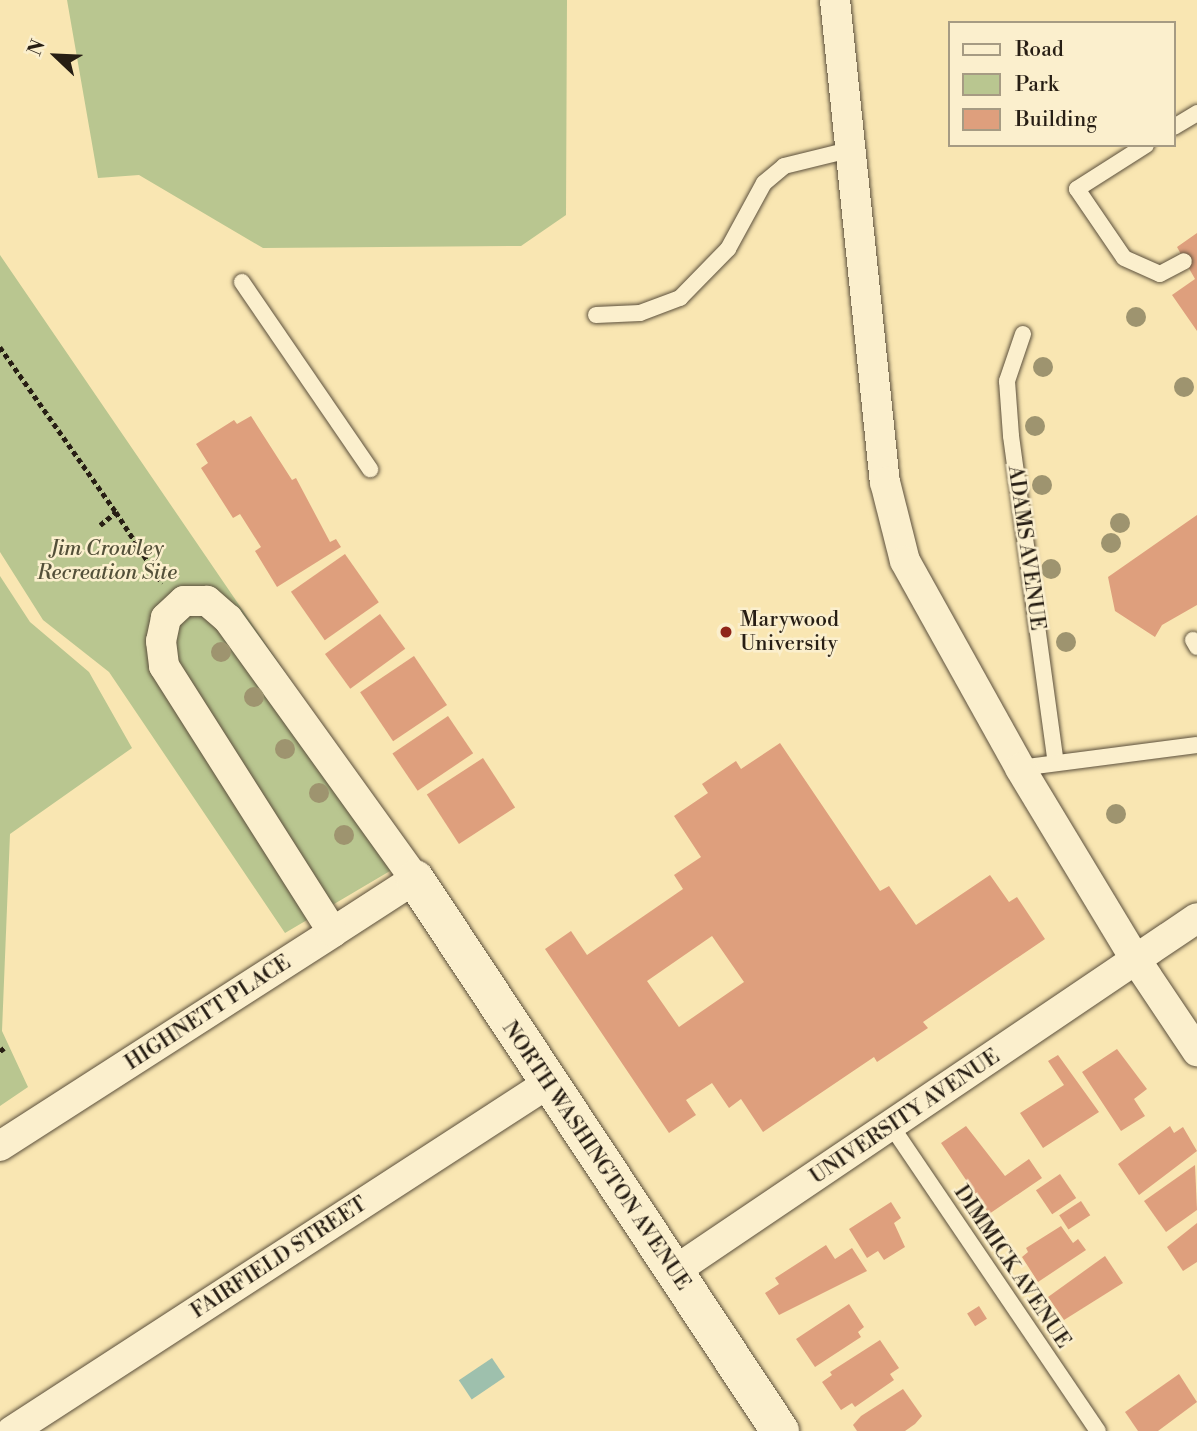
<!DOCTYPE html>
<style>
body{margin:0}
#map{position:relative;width:1197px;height:1431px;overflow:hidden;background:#f9e6b2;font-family:"Libre Bodoni",serif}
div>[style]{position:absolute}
.green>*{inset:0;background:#b9c690}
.water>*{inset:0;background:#9ec0ad;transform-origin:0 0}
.building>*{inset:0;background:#de9f7d;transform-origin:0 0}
.path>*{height:4.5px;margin-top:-2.25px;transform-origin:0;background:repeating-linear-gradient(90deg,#271e14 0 5px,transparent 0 8.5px)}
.roads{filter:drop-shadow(0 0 2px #5c503c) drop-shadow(0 0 2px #5c503c)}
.lane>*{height:16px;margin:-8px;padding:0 8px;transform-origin:8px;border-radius:8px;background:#fbefcd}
.street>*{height:30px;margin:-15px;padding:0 15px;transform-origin:15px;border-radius:15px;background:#fbefcd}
.secondary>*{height:38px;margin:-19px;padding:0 19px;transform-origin:19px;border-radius:19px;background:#fbefcd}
.trees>*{width:20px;height:20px;margin:-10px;border-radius:50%;background:#9e946f}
.dots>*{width:19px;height:19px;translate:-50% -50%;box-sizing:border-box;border:4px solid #fbefcd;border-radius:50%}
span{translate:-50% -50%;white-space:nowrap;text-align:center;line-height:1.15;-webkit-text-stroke:5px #fbefcd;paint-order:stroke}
.street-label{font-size:21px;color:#271e14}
.park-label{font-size:21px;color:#535039;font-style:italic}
.poi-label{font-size:21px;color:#271e14}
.left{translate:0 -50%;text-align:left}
.legend{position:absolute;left:948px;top:21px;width:228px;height:126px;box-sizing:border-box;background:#fbefcd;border:2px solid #a69b83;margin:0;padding:9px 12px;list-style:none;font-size:21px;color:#271e14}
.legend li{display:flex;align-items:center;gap:14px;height:35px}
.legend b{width:35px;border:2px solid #a69b83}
.north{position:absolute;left:21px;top:21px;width:70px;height:70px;-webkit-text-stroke:5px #fbefcd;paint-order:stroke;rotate:293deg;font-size:19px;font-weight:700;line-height:28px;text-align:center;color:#271e14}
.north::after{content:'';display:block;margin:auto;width:24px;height:32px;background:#271e14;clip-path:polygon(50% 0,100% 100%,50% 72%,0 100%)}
</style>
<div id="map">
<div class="green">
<i style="clip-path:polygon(67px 0,567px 0,566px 215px,521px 246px,263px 248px,139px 175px,98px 178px)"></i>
<i style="clip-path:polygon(0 255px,412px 858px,285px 933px,109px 672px,43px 620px,0 552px)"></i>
<i style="clip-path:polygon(0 576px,30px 622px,89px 672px,132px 748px,10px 834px,2px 1031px,28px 1087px,0 1106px)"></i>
</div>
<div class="water">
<i style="left:492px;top:1358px;width:23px;height:40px;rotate:56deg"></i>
</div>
<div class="building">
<i style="clip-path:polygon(1197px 233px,1197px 331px,1172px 295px,1195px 279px,1177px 247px)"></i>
<i style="clip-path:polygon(251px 416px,292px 480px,296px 478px,330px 542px,336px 539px,341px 547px,277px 587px,255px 551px,261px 547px,240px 514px,233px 518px,201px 468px,208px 463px,196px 444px,234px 420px,237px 424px)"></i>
<i style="clip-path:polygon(1197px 515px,1197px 605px,1162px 625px,1155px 637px,1115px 611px,1108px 577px)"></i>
<i style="left:345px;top:554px;width:59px;height:66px;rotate:55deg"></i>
<i style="left:380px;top:614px;width:43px;height:68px;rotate:54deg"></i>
<i style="left:414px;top:656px;width:59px;height:65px;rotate:56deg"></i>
<i style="left:448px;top:716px;width:45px;height:67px;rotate:56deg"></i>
<i style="clip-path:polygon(evenodd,780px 743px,880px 891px,889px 886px,916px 925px,990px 875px,1009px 902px,1017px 897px,1045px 939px,923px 1022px,928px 1028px,877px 1062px,874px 1057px,763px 1132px,741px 1099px,729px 1108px,712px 1083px,686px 1100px,696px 1115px,669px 1133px,545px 949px,571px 931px,587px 955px,683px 889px,674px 875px,701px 857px,674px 816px,708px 793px,702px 784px,736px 761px,741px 769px,780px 743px,712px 936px,744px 982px,679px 1027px,647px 981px,712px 936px)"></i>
<i style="left:483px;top:758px;width:59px;height:67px;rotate:57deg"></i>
<i style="clip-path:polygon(1117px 1049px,1147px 1089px,1134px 1099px,1145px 1116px,1121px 1131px,1082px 1072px)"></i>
<i style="clip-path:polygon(1058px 1055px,1099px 1112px,1043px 1148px,1020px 1113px,1064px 1085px,1048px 1061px)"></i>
<i style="clip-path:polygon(966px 1126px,1005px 1176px,1029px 1159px,1042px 1178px,989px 1214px,941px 1143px)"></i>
<i style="clip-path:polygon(1170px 1126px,1174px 1133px,1183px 1127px,1197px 1151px,1139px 1195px,1118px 1164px)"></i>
<i style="clip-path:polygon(1195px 1165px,1197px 1210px,1166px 1232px,1144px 1201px)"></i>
<i style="left:1060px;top:1174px;width:29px;height:29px;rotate:56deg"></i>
<i style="left:1081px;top:1201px;width:17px;height:26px;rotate:57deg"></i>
<i style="clip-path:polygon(891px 1202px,901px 1218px,894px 1223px,905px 1247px,884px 1260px,878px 1251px,867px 1258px,849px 1229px)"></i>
<i style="clip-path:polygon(1197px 1223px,1197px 1262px,1183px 1271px,1167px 1247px)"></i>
<i style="clip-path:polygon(1061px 1226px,1073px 1243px,1078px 1239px,1086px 1250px,1038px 1282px,1022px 1257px,1028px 1252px,1026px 1248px)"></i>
<i style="clip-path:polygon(826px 1245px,835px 1259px,852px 1248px,867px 1271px,779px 1315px,765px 1293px,779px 1284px,775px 1278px)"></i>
<i style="clip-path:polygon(1105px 1256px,1123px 1283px,1064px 1320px,1048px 1297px)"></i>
<i style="clip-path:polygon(849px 1304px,864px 1327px,858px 1332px,861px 1337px,815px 1367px,796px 1339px)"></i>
<i style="left:979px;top:1306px;width:15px;height:14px;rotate:58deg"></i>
<i style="clip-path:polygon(880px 1340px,899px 1368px,890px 1374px,894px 1380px,855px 1407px,852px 1403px,841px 1410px,822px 1382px,832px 1375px,830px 1372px)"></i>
<i style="clip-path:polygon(1179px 1374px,1197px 1402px,1158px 1431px,1138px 1431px,1125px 1412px)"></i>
<i style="clip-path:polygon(903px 1389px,922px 1416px,915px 1424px,905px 1431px,857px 1431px,853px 1425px,861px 1416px)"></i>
</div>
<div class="path">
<i style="left:0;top:347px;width:202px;rotate:54.9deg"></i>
<i style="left:100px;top:525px;width:21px;rotate:-39deg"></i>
<i style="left:116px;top:512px;width:85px;rotate:57.1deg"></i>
<i style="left:0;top:1051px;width:5px;rotate:-37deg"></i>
</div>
<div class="roads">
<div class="lane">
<i style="left:1174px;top:127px;width:27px;rotate:-31deg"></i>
<i style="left:1146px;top:145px;width:82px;rotate:147.5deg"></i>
<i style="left:1077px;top:189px;width:83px;rotate:55.7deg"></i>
<i style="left:1124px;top:258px;width:39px;rotate:24deg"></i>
<i style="left:1160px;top:274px;width:27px;rotate:-28deg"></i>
<i style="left:242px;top:282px;width:227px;rotate:55.6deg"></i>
<i style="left:596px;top:315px;width:44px;rotate:-2.6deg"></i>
<i style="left:640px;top:313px;width:43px;rotate:-20.6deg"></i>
<i style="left:680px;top:298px;width:69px;rotate:-45.6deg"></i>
<i style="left:728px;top:249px;width:75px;rotate:-61.4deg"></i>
<i style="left:764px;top:183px;width:26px;rotate:-40deg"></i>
<i style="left:784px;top:166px;width:67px;rotate:-13.8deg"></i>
<i style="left:1023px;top:334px;width:50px;rotate:108.8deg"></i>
<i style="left:1007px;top:381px;width:55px;rotate:85.8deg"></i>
<i style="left:1011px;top:436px;width:330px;rotate:82.2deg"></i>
<i style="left:1193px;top:640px;width:8px;rotate:60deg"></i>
<i style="left:1020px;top:768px;width:178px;rotate:-7.4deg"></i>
<i style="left:892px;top:1127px;width:367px;rotate:55.9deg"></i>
</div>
<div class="street">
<i style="left:835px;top:0;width:485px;rotate:84.1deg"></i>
<i style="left:885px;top:482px;width:81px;rotate:75.8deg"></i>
<i style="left:905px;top:561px;width:237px;rotate:60.9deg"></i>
<i style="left:1020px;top:768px;width:224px;rotate:58.9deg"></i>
<i style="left:1136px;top:960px;width:110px;rotate:56.2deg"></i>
<i style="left:0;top:1146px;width:396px;rotate:-32.7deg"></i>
<i style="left:333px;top:932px;width:98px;rotate:-32.9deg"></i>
<i style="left:415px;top:879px;width:320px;rotate:-125.7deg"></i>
<i style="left:228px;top:619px;width:28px;rotate:-139deg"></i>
<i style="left:207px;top:601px;width:23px;rotate:180deg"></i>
<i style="left:184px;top:601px;width:25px;rotate:137deg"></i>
<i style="left:166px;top:618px;width:24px;rotate:102deg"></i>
<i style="left:161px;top:641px;width:25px;rotate:83deg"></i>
<i style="left:164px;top:666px;width:315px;rotate:57.6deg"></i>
<i style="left:673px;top:1272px;width:632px;rotate:-34.04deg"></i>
<i style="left:12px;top:1431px;width:638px;rotate:-32.97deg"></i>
</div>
<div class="secondary">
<i style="left:415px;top:879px;width:662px;rotate:56.53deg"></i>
</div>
</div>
<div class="trees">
<i style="left:1136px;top:317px"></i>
<i style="left:1043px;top:367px"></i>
<i style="left:1184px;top:387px"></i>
<i style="left:1035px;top:426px"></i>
<i style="left:1042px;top:485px"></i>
<i style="left:1120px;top:523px"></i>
<i style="left:1111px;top:543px"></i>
<i style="left:1051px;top:569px"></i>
<i style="left:1066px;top:642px"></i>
<i style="left:221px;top:652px"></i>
<i style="left:254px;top:697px"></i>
<i style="left:285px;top:749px"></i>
<i style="left:319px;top:793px"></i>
<i style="left:1116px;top:814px"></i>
<i style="left:344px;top:835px"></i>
</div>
<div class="dots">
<i style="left:726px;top:632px;background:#8f2418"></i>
</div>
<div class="street-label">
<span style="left:1026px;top:548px;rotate:82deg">ADAMS AVENUE</span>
<span style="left:208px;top:1013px;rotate:-33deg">HIGHNETT PLACE</span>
<span style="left:905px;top:1117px;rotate:-34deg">UNIVERSITY AVENUE</span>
<span style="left:596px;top:1156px;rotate:56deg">NORTH WASHINGTON AVENUE</span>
<span style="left:279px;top:1258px;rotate:-33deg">FAIRFIELD STREET</span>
<span style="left:1012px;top:1267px;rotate:56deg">DIMMICK AVENUE</span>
</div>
<div class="park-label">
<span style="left:107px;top:561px">Jim Crowley<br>Recreation Site</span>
</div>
<div class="poi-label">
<span class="left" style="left:740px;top:632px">Marywood<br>University</span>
</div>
<ul class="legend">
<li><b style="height:9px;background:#fbefcd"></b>Road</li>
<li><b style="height:19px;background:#b9c690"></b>Park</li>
<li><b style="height:19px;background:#de9f7d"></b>Building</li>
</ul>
<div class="north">N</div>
</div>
